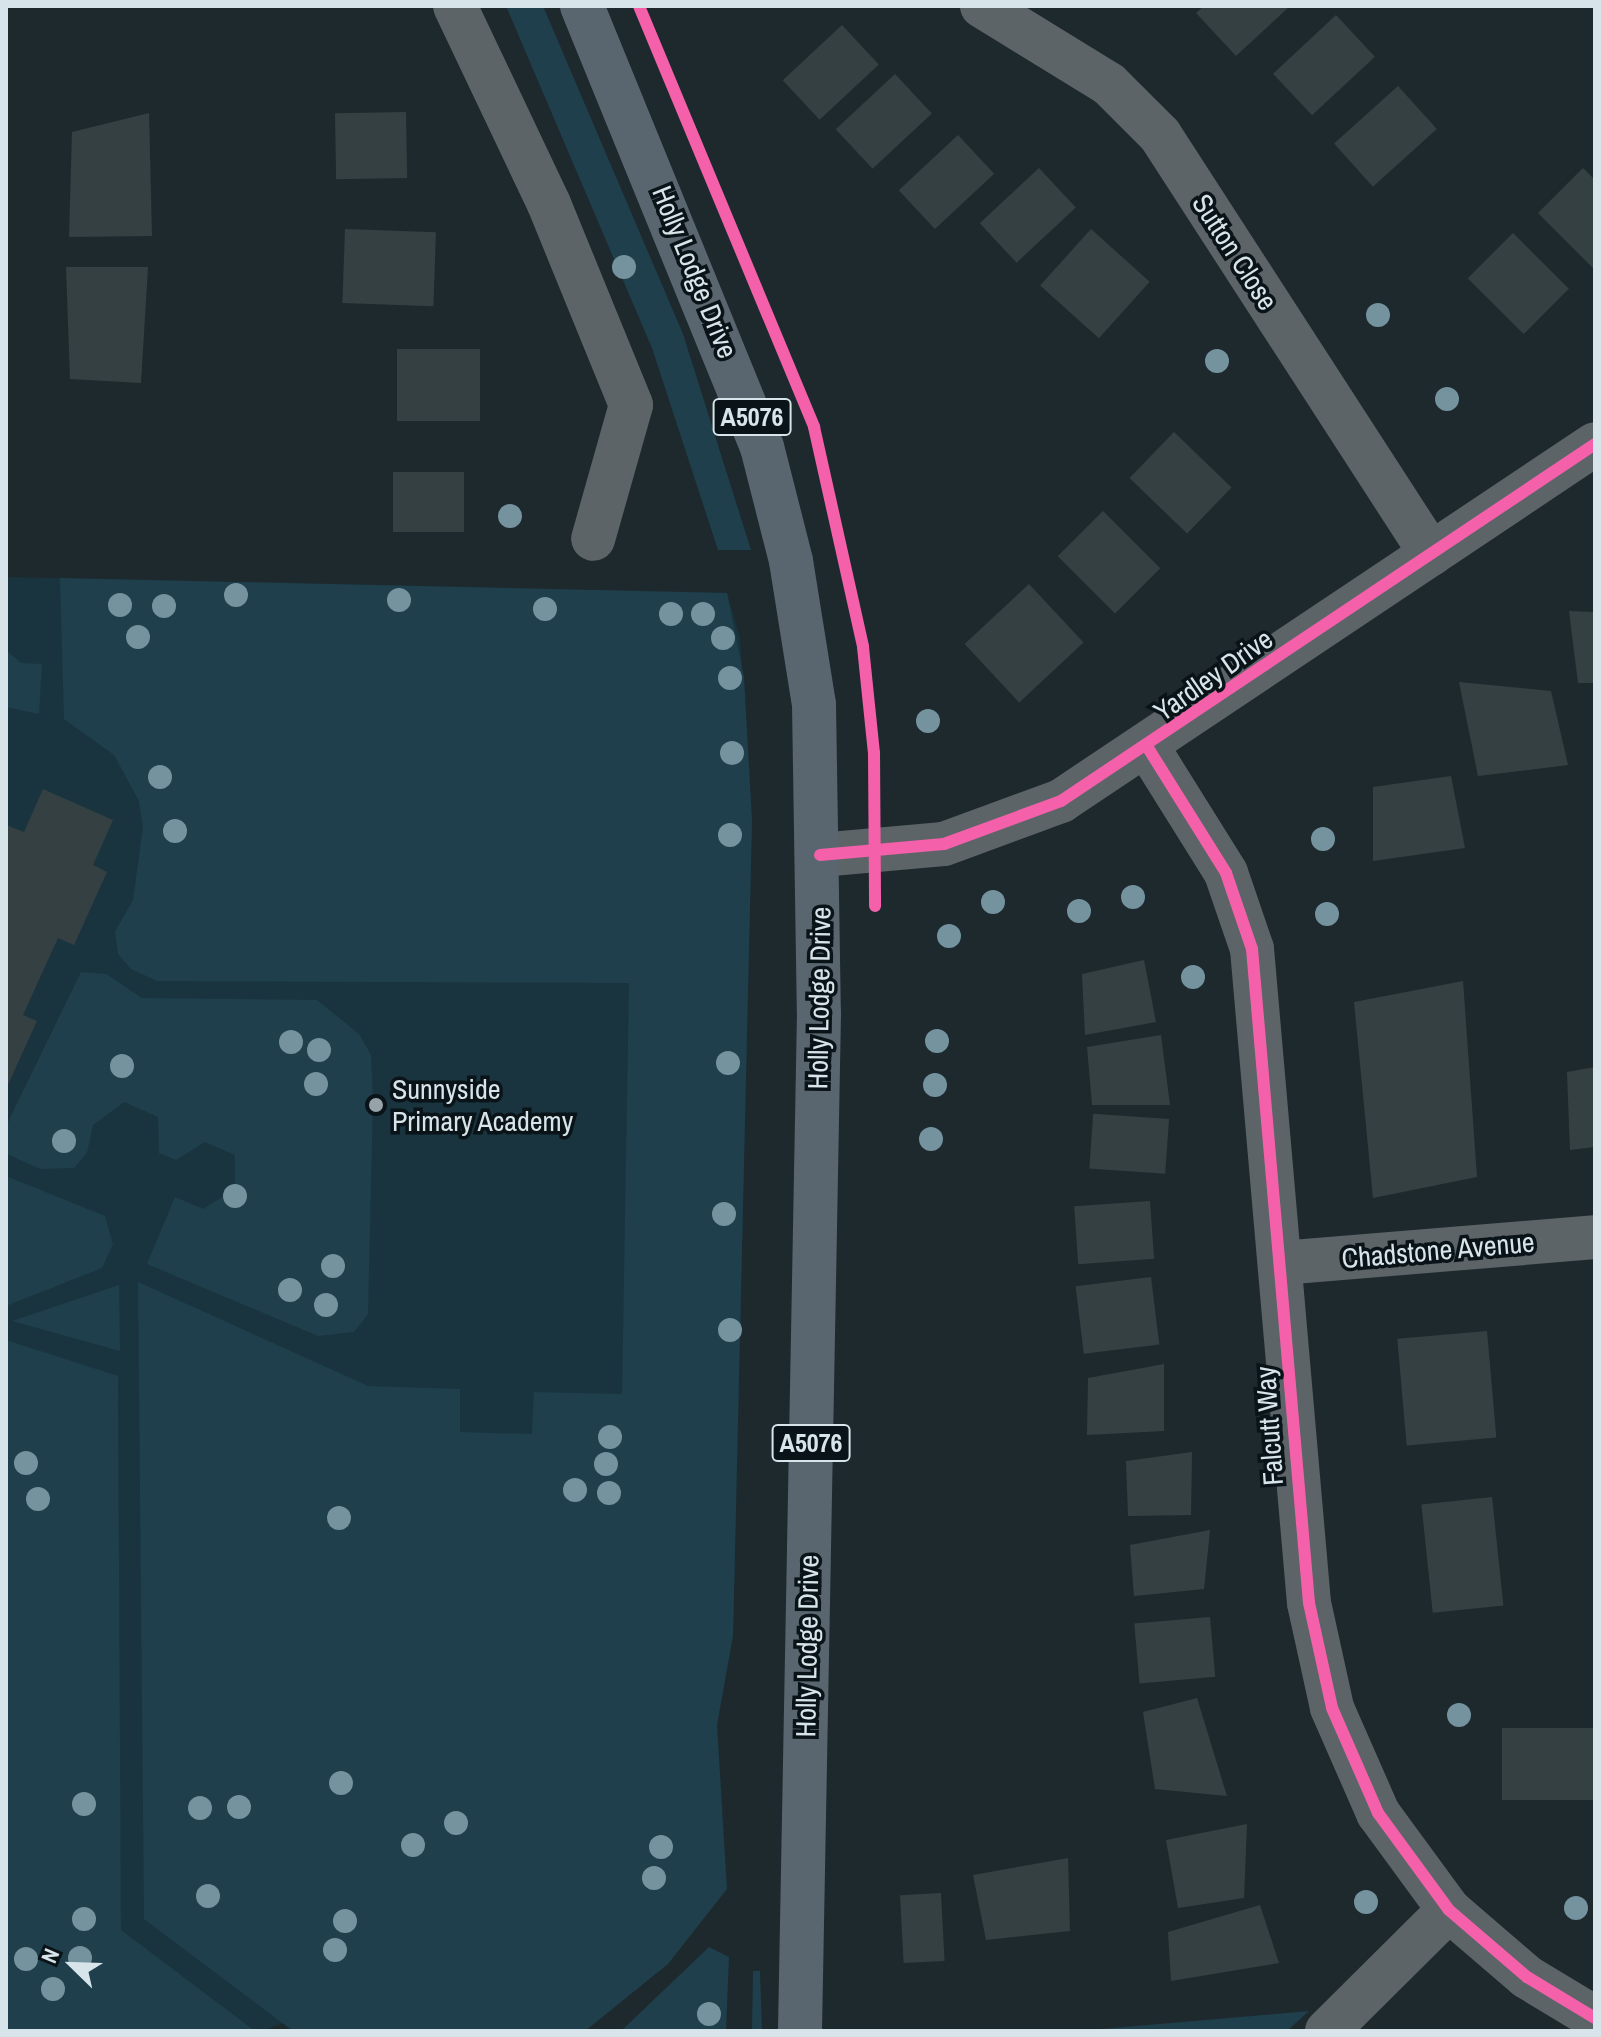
<!DOCTYPE html>
<style>
body{margin:0}
#map{position:relative;width:1601px;height:2037px;overflow:hidden;background:#1e292e;font-family:"Archivo Narrow",sans-serif}
div>[style]{position:absolute}
.built>*{inset:0;background:#19343f}
.green>*{inset:0;background:#1e3f4b}
.building>*{inset:0;background:#354042;transform-origin:0 0}
.minor>*{height:44px;margin:-22px;padding:0 22px;transform-origin:22px;border-radius:22px;background:#5c6468}
.major>*{height:44px;margin:-22px;padding:0 22px;transform-origin:22px;border-radius:22px;background:#5a666f}
.cycleway>*{height:12px;margin:-6px;padding:0 6px;transform-origin:6px;border-radius:6px;background:#f560ab}
.trees>*{width:24px;height:24px;margin:-12px;border-radius:50%;background:#74939f}
.dots>*{width:22px;height:22px;translate:-50% -50%;box-sizing:border-box;border:4px solid #0a1317;border-radius:50%}
span{translate:-50% -50%;white-space:nowrap;text-align:center;line-height:1.15;-webkit-text-stroke:7px #0a1317;paint-order:stroke}
.shield-label span{padding:2px 6px;background:#0a1317;border:2px solid;border-radius:6px;-webkit-text-stroke-width:0}
.shield-label{font-size:26px;color:#d7e4e9;font-weight:700}
.street-label{font-size:28px;color:#d7e4e9}
.poi-label{font-size:28px;color:#d7e4e9}
.left{translate:0 -50%;text-align:left}
.frame{position:absolute;inset:0;border:8px solid #d7e4e9;pointer-events:none}
.north{position:absolute;left:32px;top:1925px;width:80px;height:80px;-webkit-text-stroke:6px #0a1317;paint-order:stroke;rotate:293deg;font-size:22px;font-weight:700;line-height:32px;text-align:center;color:#d7e4e9}
.north::after{content:'';display:block;margin:auto;width:28px;height:36px;background:#d7e4e9;clip-path:polygon(50% 0,100% 100%,50% 72%,0 100%)}
</style>
<div id="map">
<div class="built">
<i style="clip-path:polygon(6px 577px,727px 593px,740px 638px,752px 820px,733px 1636px,629px 1903px,261px 2031px,121px 2031px,118px 1391px,6px 1390px)"></i>
</div>
<div class="green">
<i style="clip-path:polygon(506px 6px,543px 6px,683px 334px,751px 550px,718px 550px,652px 348px)"></i>
<i style="clip-path:polygon(60px 578px,727px 593px,744px 677px,752px 820px,733px 1636px,717px 1725px,727px 1889px,668px 1964px,585px 2031px,293px 2031px,144px 1919px,138px 1282px,368px 1386px,460px 1389px,460px 1432px,532px 1434px,534px 1392px,622px 1394px,629px 983px,157px 981px,131px 969px,118px 954px,115px 932px,133px 900px,143px 827px,139px 801px,114px 755px,64px 719px)"></i>
<i style="clip-path:polygon(6px 650px,21px 663px,42px 664px,39px 714px,6px 707px)"></i>
<i style="clip-path:polygon(81px 972px,106px 974px,142px 998px,317px 1000px,359px 1034px,371px 1055px,373px 1098px,368px 1314px,354px 1332px,318px 1336px,147px 1264px,175px 1197px,203px 1209px,235px 1189px,235px 1155px,205px 1142px,176px 1160px,159px 1153px,158px 1117px,124px 1102px,93px 1125px,87px 1153px,74px 1168px,40px 1169px,7px 1154px,6px 1126px)"></i>
<i style="clip-path:polygon(6px 1176px,105px 1216px,113px 1244px,102px 1268px,6px 1306px)"></i>
<i style="clip-path:polygon(119px 1285px,120px 1351px,12px 1321px)"></i>
<i style="clip-path:polygon(6px 1340px,118px 1376px,121px 1930px,255px 2031px,6px 2031px)"></i>
<i style="clip-path:polygon(709px 1947px,729px 1957px,726px 2031px,621px 2031px)"></i>
<i style="clip-path:polygon(753px 1971px,760px 1971px,762px 2031px,752px 2031px)"></i>
<i style="clip-path:polygon(1309px 2011px,1287px 2031px,1078px 2031px)"></i>
</div>
<div class="building">
<i style="clip-path:polygon(1204px 6px,1290px 6px,1236px 56px,1196px 13px)"></i>
<i style="left:1336px;top:15px;width:57px;height:86px;rotate:47deg"></i>
<i style="left:842px;top:25px;width:54px;height:81px;rotate:47deg"></i>
<i style="left:895px;top:74px;width:54px;height:81px;rotate:47deg"></i>
<i style="left:1398px;top:86px;width:58px;height:86px;rotate:48deg"></i>
<i style="left:406px;top:112px;width:66px;height:71px;rotate:89deg"></i>
<i style="clip-path:polygon(149px 113px,152px 236px,69px 237px,72px 132px)"></i>
<i style="left:958px;top:135px;width:53px;height:81px;rotate:47deg"></i>
<i style="left:1039px;top:168px;width:54px;height:81px;rotate:47deg"></i>
<i style="clip-path:polygon(1583px 168px,1595px 180px,1595px 270px,1538px 213px)"></i>
<i style="left:345px;top:229px;width:91px;height:74px;rotate:2deg"></i>
<i style="left:1091px;top:229px;width:79px;height:76px;rotate:42deg"></i>
<i style="left:1513px;top:233px;width:79px;height:64px;rotate:45deg"></i>
<i style="clip-path:polygon(66px 267px,148px 267px,141px 383px,70px 379px)"></i>
<i style="left:397px;top:349px;width:83px;height:72px"></i>
<i style="left:1174px;top:432px;width:80px;height:64px;rotate:44deg"></i>
<i style="left:464px;top:472px;width:60px;height:71px;rotate:90deg"></i>
<i style="left:1103px;top:511px;width:81px;height:64px;rotate:45deg"></i>
<i style="left:1029px;top:584px;width:80px;height:88px;rotate:47deg"></i>
<i style="clip-path:polygon(1569px 611px,1595px 612px,1595px 683px,1578px 683px)"></i>
<i style="clip-path:polygon(1459px 682px,1551px 691px,1568px 765px,1478px 776px)"></i>
<i style="clip-path:polygon(1451px 776px,1465px 848px,1373px 861px,1373px 787px)"></i>
<i style="clip-path:polygon(43px 789px,113px 820px,93px 865px,107px 872px,74px 945px,58px 938px,23px 1015px,37px 1021px,6px 1089px,6px 825px,24px 832px)"></i>
<i style="clip-path:polygon(1144px 960px,1156px 1022px,1085px 1035px,1082px 974px)"></i>
<i style="clip-path:polygon(1463px 981px,1477px 1177px,1373px 1198px,1354px 1002px)"></i>
<i style="clip-path:polygon(1161px 1035px,1170px 1105px,1092px 1105px,1087px 1047px)"></i>
<i style="clip-path:polygon(1595px 1067px,1595px 1147px,1570px 1150px,1567px 1072px)"></i>
<i style="left:1169px;top:1119px;width:55px;height:76px;rotate:94deg"></i>
<i style="left:1150px;top:1201px;width:58px;height:76px;rotate:86deg"></i>
<i style="left:1151px;top:1277px;width:68px;height:76px;rotate:83deg"></i>
<i style="left:1487px;top:1331px;width:107px;height:90px;rotate:85deg"></i>
<i style="clip-path:polygon(1164px 1364px,1164px 1431px,1087px 1435px,1088px 1378px)"></i>
<i style="clip-path:polygon(1192px 1452px,1191px 1515px,1128px 1516px,1126px 1461px)"></i>
<i style="left:1492px;top:1497px;width:109px;height:71px;rotate:84deg"></i>
<i style="clip-path:polygon(1210px 1530px,1204px 1589px,1134px 1596px,1130px 1545px)"></i>
<i style="left:1210px;top:1617px;width:60px;height:76px;rotate:85deg"></i>
<i style="clip-path:polygon(1197px 1698px,1227px 1796px,1155px 1789px,1143px 1712px)"></i>
<i style="left:1595px;top:1728px;width:72px;height:93px;rotate:90deg"></i>
<i style="clip-path:polygon(1247px 1824px,1244px 1898px,1178px 1908px,1166px 1840px)"></i>
<i style="clip-path:polygon(1068px 1858px,1070px 1931px,986px 1940px,973px 1875px)"></i>
<i style="left:941px;top:1893px;width:68px;height:41px;rotate:87deg"></i>
<i style="clip-path:polygon(1260px 1905px,1279px 1963px,1171px 1981px,1168px 1932px)"></i>
</div>
<div class="minor">
<i style="left:455px;top:6px;width:219px;rotate:64.6deg"></i>
<i style="left:549px;top:204px;width:217px;rotate:67.8deg"></i>
<i style="left:631px;top:405px;width:139px;rotate:105.8deg"></i>
<i style="left:982px;top:6px;width:149px;rotate:31.6deg"></i>
<i style="left:1109px;top:84px;width:72px;rotate:45deg"></i>
<i style="left:1160px;top:135px;width:499px;rotate:57.1deg"></i>
<i style="left:1148px;top:748px;width:147px;rotate:58deg"></i>
<i style="left:1226px;top:873px;width:80px;rotate:71.1deg"></i>
<i style="left:1252px;top:949px;width:656px;rotate:85.02deg"></i>
<i style="left:1309px;top:1603px;width:107px;rotate:77.6deg"></i>
<i style="left:1332px;top:1708px;width:115px;rotate:66.3deg"></i>
<i style="left:1378px;top:1813px;width:120px;rotate:53.8deg"></i>
<i style="left:1449px;top:1910px;width:103px;rotate:40.7deg"></i>
<i style="left:1527px;top:1977px;width:79px;rotate:31.1deg"></i>
<i style="left:820px;top:855px;width:124px;rotate:-5.1deg"></i>
<i style="left:944px;top:844px;width:125px;rotate:-20.2deg"></i>
<i style="left:1061px;top:801px;width:642px;rotate:-33.76deg"></i>
<i style="left:1281px;top:1263px;width:315px;rotate:-4.7deg"></i>
<i style="left:1327px;top:2031px;width:172px;rotate:-44.8deg"></i>
</div>
<div class="major">
<i style="left:582px;top:6px;width:476px;rotate:67.8deg"></i>
<i style="left:762px;top:447px;width:118px;rotate:75.7deg"></i>
<i style="left:791px;top:561px;width:145px;rotate:80.9deg"></i>
<i style="left:814px;top:704px;width:309px;rotate:89.1deg"></i>
<i style="left:819px;top:1013px;width:1018px;rotate:91.07deg"></i>
</div>
<div class="cycleway">
<i style="left:639px;top:6px;width:456px;rotate:67.4deg"></i>
<i style="left:814px;top:427px;width:225px;rotate:77.4deg"></i>
<i style="left:863px;top:647px;width:107px;rotate:84.1deg"></i>
<i style="left:874px;top:753px;width:153px;rotate:89.6deg"></i>
<i style="left:1148px;top:748px;width:147px;rotate:58deg"></i>
<i style="left:1226px;top:873px;width:80px;rotate:71.1deg"></i>
<i style="left:1252px;top:949px;width:656px;rotate:85.02deg"></i>
<i style="left:1309px;top:1603px;width:107px;rotate:77.6deg"></i>
<i style="left:1332px;top:1708px;width:115px;rotate:66.3deg"></i>
<i style="left:1378px;top:1813px;width:120px;rotate:53.8deg"></i>
<i style="left:1449px;top:1910px;width:103px;rotate:40.7deg"></i>
<i style="left:1527px;top:1977px;width:79px;rotate:31.1deg"></i>
<i style="left:820px;top:855px;width:124px;rotate:-5.1deg"></i>
<i style="left:944px;top:844px;width:125px;rotate:-20.2deg"></i>
<i style="left:1061px;top:801px;width:642px;rotate:-33.76deg"></i>
</div>
<div class="trees">
<i style="left:624px;top:267px"></i>
<i style="left:1378px;top:315px"></i>
<i style="left:1217px;top:361px"></i>
<i style="left:1447px;top:399px"></i>
<i style="left:510px;top:516px"></i>
<i style="left:236px;top:595px"></i>
<i style="left:399px;top:600px"></i>
<i style="left:120px;top:605px"></i>
<i style="left:164px;top:606px"></i>
<i style="left:545px;top:609px"></i>
<i style="left:671px;top:614px"></i>
<i style="left:703px;top:614px"></i>
<i style="left:138px;top:637px"></i>
<i style="left:723px;top:638px"></i>
<i style="left:730px;top:678px"></i>
<i style="left:928px;top:721px"></i>
<i style="left:732px;top:753px"></i>
<i style="left:160px;top:777px"></i>
<i style="left:175px;top:831px"></i>
<i style="left:730px;top:835px"></i>
<i style="left:1323px;top:839px"></i>
<i style="left:1133px;top:897px"></i>
<i style="left:993px;top:902px"></i>
<i style="left:1079px;top:911px"></i>
<i style="left:1327px;top:914px"></i>
<i style="left:949px;top:936px"></i>
<i style="left:1193px;top:977px"></i>
<i style="left:937px;top:1041px"></i>
<i style="left:291px;top:1042px"></i>
<i style="left:319px;top:1050px"></i>
<i style="left:728px;top:1063px"></i>
<i style="left:122px;top:1066px"></i>
<i style="left:316px;top:1084px"></i>
<i style="left:935px;top:1085px"></i>
<i style="left:931px;top:1139px"></i>
<i style="left:64px;top:1141px"></i>
<i style="left:235px;top:1196px"></i>
<i style="left:724px;top:1214px"></i>
<i style="left:333px;top:1266px"></i>
<i style="left:290px;top:1290px"></i>
<i style="left:326px;top:1305px"></i>
<i style="left:730px;top:1330px"></i>
<i style="left:610px;top:1437px"></i>
<i style="left:26px;top:1463px"></i>
<i style="left:606px;top:1464px"></i>
<i style="left:575px;top:1490px"></i>
<i style="left:609px;top:1493px"></i>
<i style="left:38px;top:1499px"></i>
<i style="left:339px;top:1518px"></i>
<i style="left:1459px;top:1715px"></i>
<i style="left:341px;top:1783px"></i>
<i style="left:84px;top:1804px"></i>
<i style="left:239px;top:1807px"></i>
<i style="left:200px;top:1808px"></i>
<i style="left:456px;top:1823px"></i>
<i style="left:413px;top:1845px"></i>
<i style="left:661px;top:1847px"></i>
<i style="left:654px;top:1878px"></i>
<i style="left:208px;top:1896px"></i>
<i style="left:1366px;top:1902px"></i>
<i style="left:1576px;top:1908px"></i>
<i style="left:84px;top:1919px"></i>
<i style="left:345px;top:1921px"></i>
<i style="left:335px;top:1950px"></i>
<i style="left:80px;top:1958px"></i>
<i style="left:26px;top:1959px"></i>
<i style="left:53px;top:1989px"></i>
<i style="left:709px;top:2014px"></i>
</div>
<div class="dots">
<i style="left:376px;top:1105px;background:#96a3a8"></i>
</div>
<div class="shield-label">
<span style="left:752px;top:417px">A5076</span>
<span style="left:811px;top:1443px">A5076</span>
</div>
<div class="street-label">
<span style="left:1235px;top:252px;rotate:57deg">Sutton Close</span>
<span style="left:695px;top:272px;rotate:68deg">Holly Lodge Drive</span>
<span style="left:1213px;top:675px;rotate:-35deg">Yardley Drive</span>
<span style="left:819px;top:998px;rotate:-89deg">Holly Lodge Drive</span>
<span style="left:1438px;top:1250px;rotate:-5deg">Chadstone Avenue</span>
<span style="left:1269px;top:1426px;rotate:-94deg">Falcutt Way</span>
<span style="left:807px;top:1646px;rotate:-89deg">Holly Lodge Drive</span>
</div>
<div class="poi-label">
<span class="left" style="left:392px;top:1105px">Sunnyside<br>Primary Academy</span>
</div>
<div class="frame"></div>
<div class="north">N</div>
</div>
